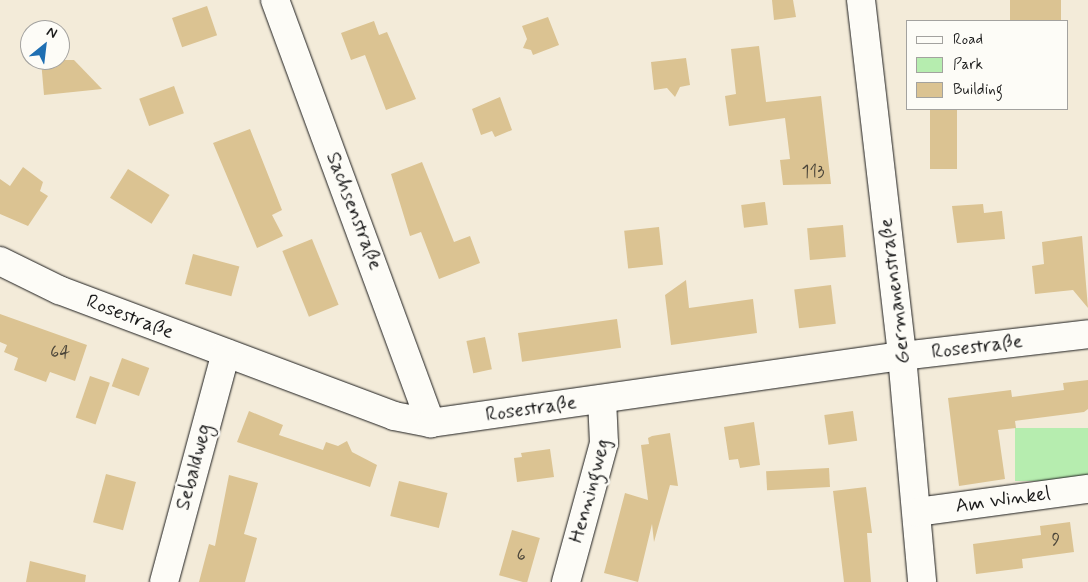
<!DOCTYPE html>
<meta charset="utf-8">
<style>
body{margin:0}
#map{position:relative;width:1088px;height:582px;overflow:hidden;background:#f3ebd9;font-family:Mynerve,sans-serif}
div>[style]{position:absolute}
.green>*{inset:0;background:#b6edaf;transform-origin:0 0}
.building>*{inset:0;background:#dbc392;transform-origin:0 0}
.roads{filter:drop-shadow(0 0 1px #1c1c1c) drop-shadow(0 0 1px #1c1c1c)}
.minor>*{height:28px;margin:-14px;padding:0 14px;transform-origin:14px;border-radius:14px;background:#fdfcf7}
span{translate:-50% -50%;white-space:nowrap;text-align:center;line-height:1.15;-webkit-text-stroke:5px #fdfcf7;paint-order:stroke}
.number-label{font-size:18px;color:#4c463a}
.number-label span{-webkit-text-stroke-width:0}
.street-label{font-size:20px;color:#1c1c1c}
.legend{position:absolute;left:906px;top:20px;width:162px;height:90px;box-sizing:border-box;background:#fdfcf7;border:1px solid #a3a29f;margin:0;padding:6px 9px;list-style:none;font-size:15px;color:#1c1c1c}
.legend li{display:flex;align-items:center;gap:10px;height:25px}
.legend b{width:25px;border:1px solid #a3a29f}
.north{position:absolute;left:20px;top:20px;width:50px;height:50px;box-sizing:border-box;background:#fdfcf7;border:1px solid #a3a29f;border-radius:50%;rotate:29deg;font-size:14px;font-weight:700;line-height:20px;text-align:center;color:#1c1c1c}
.north::after{content:'';display:block;margin:auto;width:18px;height:22px;background:#1f6fb2;clip-path:polygon(50% 0,100% 100%,50% 72%,0 100%)}
</style>
<div id="map">
<div class="green">
<i style="left:1088px;top:428px;width:53px;height:73px;rotate:90deg"></i>
</div>
<div class="building">
<i style="clip-path:polygon(772px 0,793px 0,796px 17px,774px 20px)"></i>
<i style="left:1010px;top:0;width:51px;height:21px"></i>
<i style="left:207px;top:6px;width:31px;height:37px;rotate:71deg"></i>
<i style="clip-path:polygon(548px 17px,559px 45px,533px 55px,531px 50px,523px 48px,527px 39px,522px 26px)"></i>
<i style="clip-path:polygon(374px 21px,379px 35px,387px 32px,416px 99px,386px 110px,365px 55px,351px 60px,341px 33px)"></i>
<i style="clip-path:polygon(759px 46px,766px 102px,821px 96px,831px 184px,783px 185px,780px 160px,790px 159px,785px 118px,729px 126px,725px 96px,736px 94px,731px 49px)"></i>
<i style="clip-path:polygon(686px 58px,690px 85px,680px 87px,675px 97px,667px 88px,654px 90px,651px 62px)"></i>
<i style="clip-path:polygon(41px 60px,74px 60px,102px 89px,44px 95px)"></i>
<i style="left:174px;top:86px;width:29px;height:37px;rotate:70deg"></i>
<i style="clip-path:polygon(500px 97px,512px 130px,495px 137px,492px 131px,481px 135px,472px 109px)"></i>
<i style="left:930px;top:109px;width:27px;height:60px"></i>
<i style="clip-path:polygon(250px 129px,282px 210px,272px 215px,283px 236px,257px 248px,213px 143px)"></i>
<i style="clip-path:polygon(422px 162px,454px 242px,470px 236px,480px 263px,439px 279px,421px 232px,410px 236px,391px 174px)"></i>
<i style="clip-path:polygon(23px 167px,43px 182px,40px 191px,48px 196px,28px 226px,0 214px,0 179px,10px 186px)"></i>
<i style="left:128px;top:169px;width:49px;height:34px;rotate:32deg"></i>
<i style="left:765px;top:202px;width:23px;height:24px;rotate:83deg"></i>
<i style="clip-path:polygon(983px 204px,984px 213px,1002px 211px,1005px 239px,957px 243px,952px 206px)"></i>
<i style="left:843px;top:225px;width:32px;height:36px;rotate:85deg"></i>
<i style="left:659px;top:227px;width:38px;height:35px;rotate:84deg"></i>
<i style="clip-path:polygon(1082px 236px,1088px 308px,1073px 290px,1035px 294px,1032px 266px,1044px 264px,1042px 242px)"></i>
<i style="left:312px;top:239px;width:71px;height:32px;rotate:68deg"></i>
<i style="left:193px;top:254px;width:48px;height:31px;rotate:15deg"></i>
<i style="clip-path:polygon(686px 280px,689px 308px,753px 299px,757px 333px,671px 345px,665px 295px)"></i>
<i style="left:831px;top:285px;width:39px;height:37px;rotate:83deg"></i>
<i style="clip-path:polygon(0 314px,87px 345px,75px 381px,50px 372px,46px 382px,14px 370px,18px 358px,4px 352px,7px 345px,0 342px)"></i>
<i style="left:617px;top:319px;width:29px;height:100px;rotate:82deg"></i>
<i style="left:485px;top:337px;width:33px;height:19px;rotate:78deg"></i>
<i style="left:122px;top:358px;width:29px;height:30px;rotate:20deg"></i>
<i style="left:90px;top:376px;width:21px;height:44px;rotate:19deg"></i>
<i style="clip-path:polygon(1088px 380px,1088px 409px,1084px 412px,1015px 421px,1016px 428px,998px 430px,1005px 479px,959px 486px,948px 398px,1011px 390px,1012px 397px,1064px 390px,1063px 383px)"></i>
<i style="clip-path:polygon(249px 411px,283px 425px,279px 435px,323px 450px,326px 442px,338px 446px,347px 441px,352px 452px,377px 465px,370px 487px,237px 442px)"></i>
<i style="left:853px;top:411px;width:30px;height:29px;rotate:82deg"></i>
<i style="clip-path:polygon(754px 422px,760px 465px,740px 468px,738px 459px,729px 460px,724px 427px)"></i>
<i style="clip-path:polygon(670px 433px,678px 486px,670px 485px,654px 542px,652px 524px,638px 582px,604px 573px,625px 493px,648px 500px,641px 445px,649px 444px,648px 438px,652px 436px)"></i>
<i style="clip-path:polygon(550px 449px,554px 477px,517px 482px,514px 458px,522px 457px,521px 453px)"></i>
<i style="left:829px;top:468px;width:19px;height:63px;rotate:87deg"></i>
<i style="left:106px;top:474px;width:31px;height:50px;rotate:15deg"></i>
<i style="clip-path:polygon(229px 475px,258px 483px,244px 534px,257px 538px,245px 582px,199px 582px,209px 544px,215px 546px)"></i>
<i style="left:399px;top:481px;width:50px;height:36px;rotate:14deg"></i>
<i style="clip-path:polygon(866px 487px,872px 533px,867px 533px,871px 582px,844px 582px,833px 491px)"></i>
<i style="clip-path:polygon(1070px 522px,1074px 552px,1022px 559px,1023px 568px,976px 574px,973px 544px,1041px 535px,1040px 526px)"></i>
<i style="left:512px;top:530px;width:29px;height:47px;rotate:16deg"></i>
<i style="clip-path:polygon(30px 561px,86px 575px,85px 582px,26px 582px)"></i>
</div>
<div class="roads">
<div class="minor">
<i style="left:275px;top:0;width:451px;rotate:69.8deg"></i>
<i style="left:861px;top:0;width:358px;rotate:83.4deg"></i>
<i style="left:902px;top:356px;width:227px;rotate:84.9deg"></i>
<i style="left:0;top:261px;width:66px;rotate:26.2deg"></i>
<i style="left:59px;top:290px;width:358px;rotate:20.6deg"></i>
<i style="left:394px;top:416px;width:38px;rotate:11deg"></i>
<i style="left:431px;top:423px;width:476px;rotate:-8.1deg"></i>
<i style="left:902px;top:356px;width:187px;rotate:-6.7deg"></i>
<i style="left:917px;top:512px;width:173px;rotate:-7.7deg"></i>
<i style="left:164px;top:582px;width:237px;rotate:-74.9deg"></i>
<i style="left:566px;top:582px;width:144px;rotate:-74.7deg"></i>
<i style="left:604px;top:443px;width:44px;rotate:-92.6deg"></i>
</div>
</div>
<div class="number-label">
<span style="left:813px;top:172px">113</span>
<span style="left:60px;top:352px">64</span>
<span style="left:1056px;top:540px">9</span>
<span style="left:521px;top:555px">6</span>
</div>
<div class="street-label">
<span style="left:354px;top:211px;rotate:69deg">Sachsenstraße</span>
<span style="left:895px;top:291px;rotate:-97deg">Germanenstraße</span>
<span style="left:130px;top:317px;rotate:21deg">Rosestraße</span>
<span style="left:977px;top:347px;rotate:-7deg">Rosestraße</span>
<span style="left:531px;top:409px;rotate:-8deg">Rosestraße</span>
<span style="left:194px;top:467px;rotate:-75deg">Sebaldweg</span>
<span style="left:590px;top:491px;rotate:-75deg">Henningweg</span>
<span style="left:1003px;top:500px;rotate:-8deg">Am Winkel</span>
</div>
<ul class="legend">
<li><b style="height:6px;background:#fdfcf7"></b>Road</li>
<li><b style="height:14px;background:#b6edaf"></b>Park</li>
<li><b style="height:14px;background:#dbc392"></b>Building</li>
</ul>
<div class="north">N</div>
</div>
